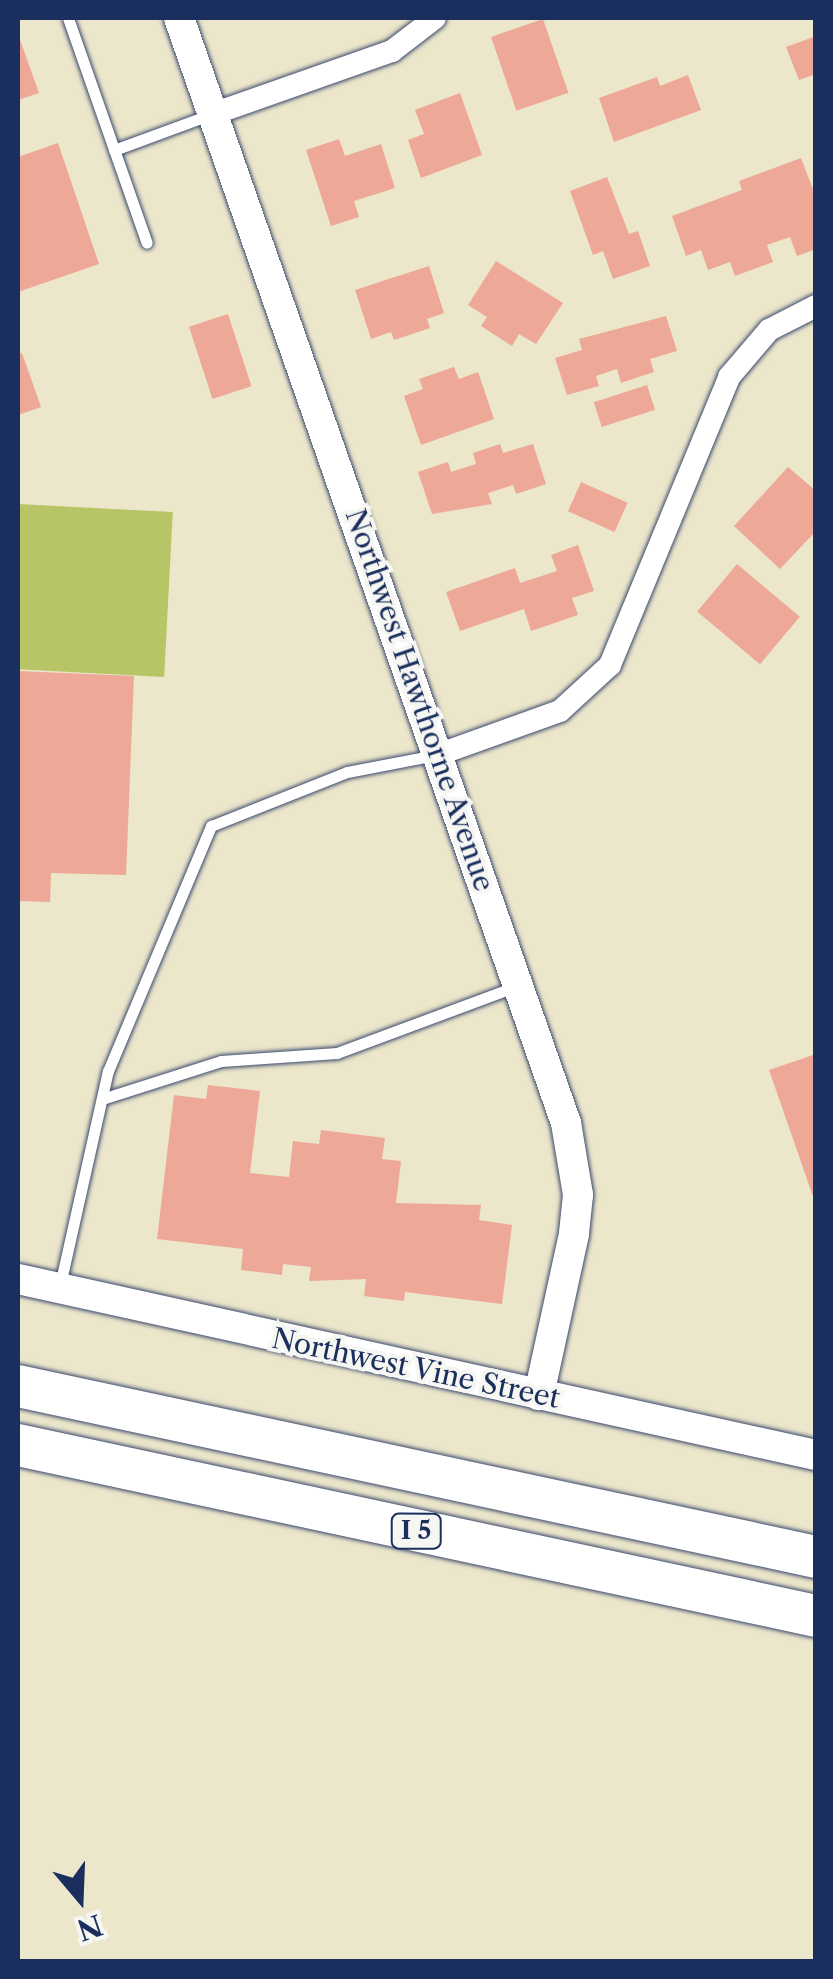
<!DOCTYPE html>
<style>
body{margin:0}
#map{position:relative;width:833px;height:1979px;overflow:hidden;background:#ece6cb;font-family:"Libre Caslon Text",serif}
div>[style]{position:absolute}
.green>*{inset:0;background:#b7c567;transform-origin:0 0}
.building>*{inset:0;background:#eda897;transform-origin:0 0}
.roads{filter:drop-shadow(0 0 2px #3a4a6e) drop-shadow(0 0 2px #3a4a6e)}
.service>*{height:11px;margin:-5.5px;padding:0 5.5px;transform-origin:5.5px;border-radius:5.5px;background:#fff}
.minor>*{height:22px;margin:-11px;padding:0 11px;transform-origin:11px;border-radius:11px;background:#fff}
.tertiary>*{height:30px;margin:-15px;padding:0 15px;transform-origin:15px;border-radius:15px;background:#fff}
.motorway>*{height:42px;margin:-21px;padding:0 21px;transform-origin:21px;border-radius:21px;background:#fff}
span{translate:-50% -50%;white-space:nowrap;text-align:center;line-height:1.15;-webkit-text-stroke:8px #f6f6f2;paint-order:stroke}
.shield-label span{padding:2px 8px;background:#f6f6f2;border:2px solid;border-radius:8px;-webkit-text-stroke-width:0}
.shield-label{font-size:25px;color:#1b2f5e;font-weight:700}
.street-label{font-size:28px;color:#1b2f5e}
.frame{position:absolute;inset:0;border:20px solid #1b2f5e;pointer-events:none}
.north{position:absolute;left:30px;top:1849px;width:100px;height:100px;-webkit-text-stroke:8px #f6f6f2;paint-order:stroke;rotate:161deg;font-size:28px;font-weight:700;line-height:40px;text-align:center;color:#1b2f5e}
.north::after{content:'';display:block;margin:auto;width:35px;height:45px;background:#1b2f5e;clip-path:polygon(50% 0,100% 100%,50% 72%,0 100%)}
</style>
<div id="map">
<div class="green">
<i style="left:18px;top:504px;width:155px;height:165px;rotate:3deg"></i>
</div>
<div class="building">
<i style="left:543px;top:19px;width:78px;height:55px;rotate:71deg"></i>
<i style="clip-path:polygon(18px 34px,39px 93px,18px 100px)"></i>
<i style="clip-path:polygon(816px 36px,816px 74px,799px 80px,786px 47px)"></i>
<i style="clip-path:polygon(688px 75px,701px 110px,614px 142px,599px 98px,657px 77px,660px 86px)"></i>
<i style="clip-path:polygon(460px 93px,482px 155px,421px 178px,408px 140px,424px 134px,415px 110px)"></i>
<i style="clip-path:polygon(339px 139px,345px 156px,381px 144px,395px 188px,354px 201px,359px 217px,331px 226px,306px 150px)"></i>
<i style="clip-path:polygon(58px 143px,99px 264px,18px 292px,18px 157px)"></i>
<i style="clip-path:polygon(801px 158px,816px 197px,816px 249px,797px 256px,790px 237px,767px 245px,773px 262px,735px 276px,730px 262px,708px 270px,701px 250px,686px 256px,672px 216px,742px 190px,739px 181px)"></i>
<i style="clip-path:polygon(607px 177px,629px 234px,638px 231px,650px 266px,613px 279px,603px 251px,593px 255px,570px 191px)"></i>
<i style="clip-path:polygon(496px 261px,563px 303px,536px 344px,519px 334px,512px 346px,481px 326px,487px 317px,468px 305px)"></i>
<i style="clip-path:polygon(429px 266px,444px 313px,427px 319px,430px 328px,394px 340px,391px 332px,371px 339px,355px 290px)"></i>
<i style="left:228px;top:314px;width:76px;height:41px;rotate:72deg"></i>
<i style="clip-path:polygon(666px 316px,677px 351px,650px 359px,654px 372px,621px 383px,617px 369px,596px 376px,599px 386px,567px 395px,555px 358px,582px 350px,579px 339px)"></i>
<i style="clip-path:polygon(22px 353px,41px 407px,18px 415px,18px 355px)"></i>
<i style="clip-path:polygon(454px 367px,459px 379px,478px 372px,494px 419px,421px 445px,404px 396px,423px 389px,419px 379px)"></i>
<i style="left:647px;top:385px;width:26px;height:56px;rotate:72deg"></i>
<i style="clip-path:polygon(500px 444px,503px 453px,533px 444px,546px 484px,516px 494px,513px 485px,488px 493px,492px 504px,432px 514px,418px 472px,448px 462px,451px 472px,476px 464px,473px 453px)"></i>
<i style="clip-path:polygon(788px 467px,816px 491px,816px 531px,780px 569px,734px 526px)"></i>
<i style="left:581px;top:482px;width:51px;height:32px;rotate:24deg"></i>
<i style="clip-path:polygon(578px 545px,594px 591px,572px 598px,578px 615px,531px 631px,524px 609px,460px 631px,446px 592px,515px 568px,520px 583px,557px 571px,551px 555px)"></i>
<i style="left:737px;top:564px;width:82px;height:62px;rotate:40deg"></i>
<i style="clip-path:polygon(18px 671px,134px 676px,126px 875px,51px 873px,50px 902px,18px 901px)"></i>
<i style="clip-path:polygon(816px 1054px,816px 1202px,815px 1202px,769px 1070px)"></i>
<i style="clip-path:polygon(208px 1085px,260px 1091px,250px 1173px,289px 1177px,293px 1141px,319px 1144px,321px 1130px,385px 1138px,382px 1159px,401px 1161px,396px 1203px,481px 1205px,479px 1220px,512px 1225px,502px 1304px,405px 1292px,404px 1301px,364px 1296px,366px 1279px,309px 1281px,311px 1267px,283px 1264px,282px 1275px,241px 1270px,243px 1249px,157px 1239px,174px 1095px,206px 1099px)"></i>
</div>
<div class="roads">
<div class="service">
<i style="left:68px;top:18px;width:238px;rotate:70.7deg"></i>
<i style="left:114px;top:150px;width:101px;rotate:-20.2deg"></i>
<i style="left:102px;top:1099px;width:125px;rotate:-17.7deg"></i>
<i style="left:221px;top:1061px;width:116px;rotate:-3.9deg"></i>
<i style="left:337px;top:1053px;width:189px;rotate:-20.4deg"></i>
<i style="left:60px;top:1285px;width:219px;rotate:-77.4deg"></i>
<i style="left:108px;top:1071px;width:266px;rotate:-67.2deg"></i>
<i style="left:211px;top:826px;width:146px;rotate:-21.7deg"></i>
<i style="left:347px;top:772px;width:91px;rotate:-10.8deg"></i>
</div>
<div class="minor">
<i style="left:213px;top:114px;width:190px;rotate:-19.4deg"></i>
<i style="left:392px;top:51px;width:54px;rotate:-37.5deg"></i>
<i style="left:440px;top:754px;width:127px;rotate:-19.7deg"></i>
<i style="left:560px;top:711px;width:68px;rotate:-42.6deg"></i>
<i style="left:610px;top:665px;width:312px;rotate:-67.5deg"></i>
<i style="left:729px;top:377px;width:62px;rotate:-49.6deg"></i>
<i style="left:769px;top:330px;width:53px;rotate:-27.1deg"></i>
</div>
<div class="tertiary">
<i style="left:179px;top:18px;width:1171px;rotate:70.7deg"></i>
<i style="left:566px;top:1123px;width:73px;rotate:80.5deg"></i>
<i style="left:578px;top:1195px;width:39px;rotate:96deg"></i>
<i style="left:574px;top:1234px;width:165px;rotate:102.3deg"></i>
<i style="left:18px;top:1279px;width:817px;rotate:12.44deg"></i>
</div>
<div class="motorway">
<i style="left:18px;top:1386px;width:816px;rotate:12.09deg"></i>
<i style="left:18px;top:1445px;width:816px;rotate:12.09deg"></i>
</div>
</div>
<div class="shield-label">
<span style="left:416px;top:1531px">I 5</span>
</div>
<div class="street-label">
<span style="left:420px;top:700px;rotate:71deg">Northwest Hawthorne Avenue</span>
<span style="left:416px;top:1368px;rotate:12deg">Northwest Vine Street</span>
</div>
<div class="frame"></div>
<div class="north">N</div>
</div>
